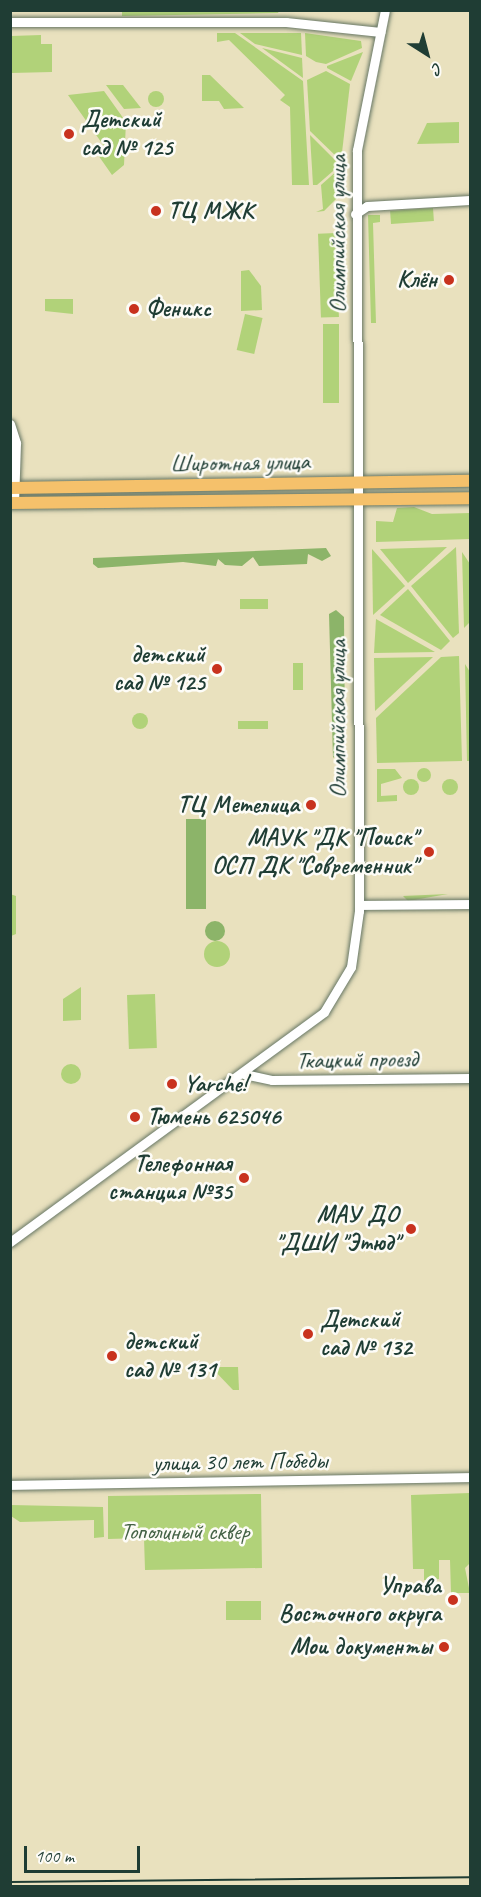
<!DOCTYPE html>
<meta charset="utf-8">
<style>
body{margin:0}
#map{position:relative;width:481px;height:1897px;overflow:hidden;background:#e9e1be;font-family:Caveat,sans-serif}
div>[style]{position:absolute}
.green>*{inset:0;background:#b1d279;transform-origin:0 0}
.round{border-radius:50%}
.forest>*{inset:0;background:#8cb469;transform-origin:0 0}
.roads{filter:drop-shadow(0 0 2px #667664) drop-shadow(0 0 2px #667664)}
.minor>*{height:9px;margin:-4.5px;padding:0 4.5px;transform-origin:4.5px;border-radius:4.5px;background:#fff}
.major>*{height:12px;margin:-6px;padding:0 6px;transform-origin:6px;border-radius:6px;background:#f5c16b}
.rail>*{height:2px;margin:-1px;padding:0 1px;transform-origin:1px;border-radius:1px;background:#1f3d34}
.dots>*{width:16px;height:16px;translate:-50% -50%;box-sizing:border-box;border:3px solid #fdfcf7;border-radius:50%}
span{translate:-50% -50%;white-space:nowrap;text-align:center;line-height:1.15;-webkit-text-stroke:5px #fdfcf7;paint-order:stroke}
.poi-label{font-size:24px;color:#1f3d34;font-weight:700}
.left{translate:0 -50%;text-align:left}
.right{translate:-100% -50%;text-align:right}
.street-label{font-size:24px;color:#1f3d34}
.park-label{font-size:24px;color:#446245}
.frame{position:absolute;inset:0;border:12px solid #1f3d34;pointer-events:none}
.north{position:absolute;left:397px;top:24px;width:60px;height:60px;-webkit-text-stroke:4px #fdfcf7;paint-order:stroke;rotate:144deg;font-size:16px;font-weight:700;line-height:24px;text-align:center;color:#1f3d34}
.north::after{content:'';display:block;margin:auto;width:21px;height:27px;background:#1f3d34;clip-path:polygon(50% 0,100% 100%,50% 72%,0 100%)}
.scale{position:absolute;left:24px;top:1846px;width:116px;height:27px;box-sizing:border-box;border:3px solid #1f3d34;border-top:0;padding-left:8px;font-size:18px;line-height:21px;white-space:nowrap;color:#1f3d34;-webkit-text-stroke:4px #fdfcf7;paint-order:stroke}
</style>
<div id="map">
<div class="green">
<i style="clip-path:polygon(279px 11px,278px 13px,122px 16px,122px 10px)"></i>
<i style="clip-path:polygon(217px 33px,235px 33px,303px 81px,309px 185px,292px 185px,290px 107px,280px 100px,285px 95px,229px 40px,217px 42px)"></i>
<i style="clip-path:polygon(240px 33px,301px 33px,302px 55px,255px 44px)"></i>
<i style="clip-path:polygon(305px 33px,361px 41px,362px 48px,326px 64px,316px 62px,306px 56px)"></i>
<i style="clip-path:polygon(41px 35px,41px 44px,52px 44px,52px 72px,11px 73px,11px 36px)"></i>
<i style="clip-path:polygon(262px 48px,302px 58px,303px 78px)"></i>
<i style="clip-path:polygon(363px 52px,351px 81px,327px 68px,327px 66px)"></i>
<i style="clip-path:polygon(326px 71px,350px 84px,341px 161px,310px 131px,307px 80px)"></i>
<i style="clip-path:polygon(202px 75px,210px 75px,244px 108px,224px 109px,219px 101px,202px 101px)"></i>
<i style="clip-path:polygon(106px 85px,123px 85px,141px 108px,124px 109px)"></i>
<i class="round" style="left:148px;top:91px;width:16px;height:16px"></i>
<i style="clip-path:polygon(104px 91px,126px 122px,124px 165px,112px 175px,98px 155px,106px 149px,68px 95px)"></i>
<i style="clip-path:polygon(459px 122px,459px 143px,417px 144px,427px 123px)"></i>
<i style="clip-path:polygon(310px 135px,340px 165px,317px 185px,313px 185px)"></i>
<i style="clip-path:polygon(339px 169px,338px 197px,324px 211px,316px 212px,323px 209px,321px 185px)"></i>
<i style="left:433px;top:208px;width:13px;height:43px;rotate:86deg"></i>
<i style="clip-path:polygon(368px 215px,380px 215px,380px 222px,373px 223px,376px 323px,371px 323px)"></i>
<i style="left:336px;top:233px;width:84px;height:18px;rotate:88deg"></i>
<i style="clip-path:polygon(249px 270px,261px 286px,262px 310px,241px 311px,241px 271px)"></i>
<i style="clip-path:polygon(45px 299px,73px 299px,73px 314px,45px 311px)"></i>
<i style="left:245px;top:314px;width:18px;height:37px;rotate:13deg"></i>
<i style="left:323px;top:324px;width:16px;height:79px"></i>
<i style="clip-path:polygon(414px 507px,432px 514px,470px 513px,470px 539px,376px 542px,376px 521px,393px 522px,397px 508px)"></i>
<i style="clip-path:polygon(447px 547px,408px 583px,380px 549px)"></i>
<i style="clip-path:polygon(456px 547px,459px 633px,453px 638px,411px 586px)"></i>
<i style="clip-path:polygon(372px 549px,405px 586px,373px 615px)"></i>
<i style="clip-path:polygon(462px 552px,470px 564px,470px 622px,464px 628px)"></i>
<i style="clip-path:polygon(408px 589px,450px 641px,441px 650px,380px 615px)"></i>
<i style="left:268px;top:599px;width:10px;height:28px;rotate:90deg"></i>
<i style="clip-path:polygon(376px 619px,435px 652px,374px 653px)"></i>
<i style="clip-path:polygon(459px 656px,462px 761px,377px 763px,376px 718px,441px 657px)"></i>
<i style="clip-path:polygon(433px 657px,375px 711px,374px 658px)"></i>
<i style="left:293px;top:663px;width:10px;height:27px"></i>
<i style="clip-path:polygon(465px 664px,470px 672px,470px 761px,467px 761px)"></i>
<i class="round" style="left:132px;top:713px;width:16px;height:16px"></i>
<i style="left:268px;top:721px;width:8px;height:30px;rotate:90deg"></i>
<i class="round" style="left:417px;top:768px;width:14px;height:14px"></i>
<i style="clip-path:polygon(377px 769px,395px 769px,402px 778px,381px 784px,381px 796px,397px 795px,397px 801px,377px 802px)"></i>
<i class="round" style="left:403px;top:779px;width:16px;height:16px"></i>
<i class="round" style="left:442px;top:779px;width:16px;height:16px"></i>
<i style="clip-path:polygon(10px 894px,16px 896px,16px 934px,11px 936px)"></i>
<i style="clip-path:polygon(448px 894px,408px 901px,403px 896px)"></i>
<i class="round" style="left:204px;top:941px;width:26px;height:26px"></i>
<i style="clip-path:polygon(81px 987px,81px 1020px,63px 1021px,63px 999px)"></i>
<i style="left:155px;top:994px;width:54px;height:28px;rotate:88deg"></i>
<i class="round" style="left:61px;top:1064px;width:20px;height:20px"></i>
<i style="clip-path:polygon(211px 1367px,238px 1367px,239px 1390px,233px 1390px)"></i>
<i style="clip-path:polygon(470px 1493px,470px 1563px,465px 1568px,470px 1593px,451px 1593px,450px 1560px,439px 1560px,439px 1579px,424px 1580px,424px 1569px,413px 1569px,411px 1495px)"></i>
<i style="clip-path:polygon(261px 1494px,262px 1568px,145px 1570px,144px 1538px,108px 1539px,108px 1496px)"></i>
<i style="clip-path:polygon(11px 1505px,103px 1507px,104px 1537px,94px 1538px,94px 1520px,20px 1522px,11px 1516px)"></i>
<i style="left:226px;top:1601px;width:35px;height:19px"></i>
</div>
<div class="forest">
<i style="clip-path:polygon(326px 548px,331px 556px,322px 561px,308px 554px,307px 564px,259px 566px,253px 557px,242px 566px,225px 565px,218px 559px,216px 566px,183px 562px,98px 568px,93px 564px,93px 558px)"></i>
<i style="clip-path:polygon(336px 610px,344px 617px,345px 744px,333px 758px,329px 614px)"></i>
<i style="left:186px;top:819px;width:20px;height:90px"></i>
<i class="round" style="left:205px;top:921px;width:20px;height:20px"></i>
</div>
<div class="roads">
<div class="minor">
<i style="left:10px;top:22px;width:276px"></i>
<i style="left:286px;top:22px;width:95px;rotate:6.1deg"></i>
<i style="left:355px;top:214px;width:14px;rotate:-34deg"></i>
<i style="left:367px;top:206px;width:103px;rotate:-3.3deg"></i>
<i style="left:10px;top:424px;width:20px;rotate:72deg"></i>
<i style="left:16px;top:443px;width:60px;rotate:91.9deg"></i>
<i style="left:359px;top:905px;width:111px;rotate:-0.5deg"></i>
<i style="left:244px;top:1074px;width:29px;rotate:12deg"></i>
<i style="left:272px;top:1080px;width:198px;rotate:-0.6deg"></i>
<i style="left:10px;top:1242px;width:389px;rotate:-36.2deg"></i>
<i style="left:324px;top:1012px;width:52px;rotate:-59deg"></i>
<i style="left:351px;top:967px;width:57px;rotate:-81.9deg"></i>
<i style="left:359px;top:911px;width:761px;rotate:-90.15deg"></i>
<i style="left:357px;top:150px;width:143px;rotate:-78.7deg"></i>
<i style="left:10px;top:1485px;width:460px;rotate:-1deg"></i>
</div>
<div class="major">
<i style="left:10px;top:488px;width:460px;rotate:-0.9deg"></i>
<i style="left:10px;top:503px;width:460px;rotate:-0.6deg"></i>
</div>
</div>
<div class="rail">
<i style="left:10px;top:1882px;width:460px;rotate:-0.6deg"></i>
</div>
<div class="dots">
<i style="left:69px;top:134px;background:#c8321e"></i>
<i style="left:156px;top:211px;background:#c8321e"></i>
<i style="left:449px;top:280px;background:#c8321e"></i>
<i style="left:134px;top:309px;background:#c8321e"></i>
<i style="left:217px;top:669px;background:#c8321e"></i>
<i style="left:311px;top:805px;background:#c8321e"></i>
<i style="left:429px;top:852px;background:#c8321e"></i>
<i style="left:172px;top:1084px;background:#c8321e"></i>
<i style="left:135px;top:1117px;background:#c8321e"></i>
<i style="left:244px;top:1178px;background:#c8321e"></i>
<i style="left:411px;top:1229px;background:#c8321e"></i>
<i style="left:308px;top:1334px;background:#c8321e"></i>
<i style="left:112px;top:1356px;background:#c8321e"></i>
<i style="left:453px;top:1600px;background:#c8321e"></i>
<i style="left:444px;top:1647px;background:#c8321e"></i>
</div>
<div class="poi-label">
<span class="left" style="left:81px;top:134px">Детский<br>сад № 125</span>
<span class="left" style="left:168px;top:211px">ТЦ МЖК</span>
<span class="right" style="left:437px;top:280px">Клён</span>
<span class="left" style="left:146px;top:309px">Феникс</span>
<span class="right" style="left:205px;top:669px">детский<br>сад № 125</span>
<span class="right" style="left:299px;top:805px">ТЦ Метелица</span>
<span class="right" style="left:417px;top:852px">МАУК "ДК "Поиск"<br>ОСП ДК "Современник"</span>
<span class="left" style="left:184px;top:1084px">Yarche!</span>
<span class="left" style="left:147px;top:1117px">Тюмень 625046</span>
<span class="right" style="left:232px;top:1178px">Телефонная<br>станция №35</span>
<span class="right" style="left:399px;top:1229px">МАУ ДО<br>"ДШИ "Этюд"</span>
<span class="left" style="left:320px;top:1334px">Детский<br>сад № 132</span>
<span class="left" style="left:124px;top:1356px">детский<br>сад № 131</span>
<span class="right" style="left:441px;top:1600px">Управа<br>Восточного округа</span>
<span class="right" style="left:432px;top:1647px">Мои документы</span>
</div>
<div class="street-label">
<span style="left:338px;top:234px;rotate:-90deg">Олимпийская улица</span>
<span style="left:240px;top:463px;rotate:-1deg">Широтная улица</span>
<span style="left:338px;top:719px;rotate:-90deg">Олимпийская улица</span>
<span style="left:357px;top:1060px;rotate:-1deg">Ткацкий проезд</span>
<span style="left:240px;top:1462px;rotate:-1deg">улица 30 лет Победы</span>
</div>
<div class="park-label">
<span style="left:185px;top:1532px">Тополиный сквер</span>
</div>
<div class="frame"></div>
<div class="north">С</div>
<div class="scale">100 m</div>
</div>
